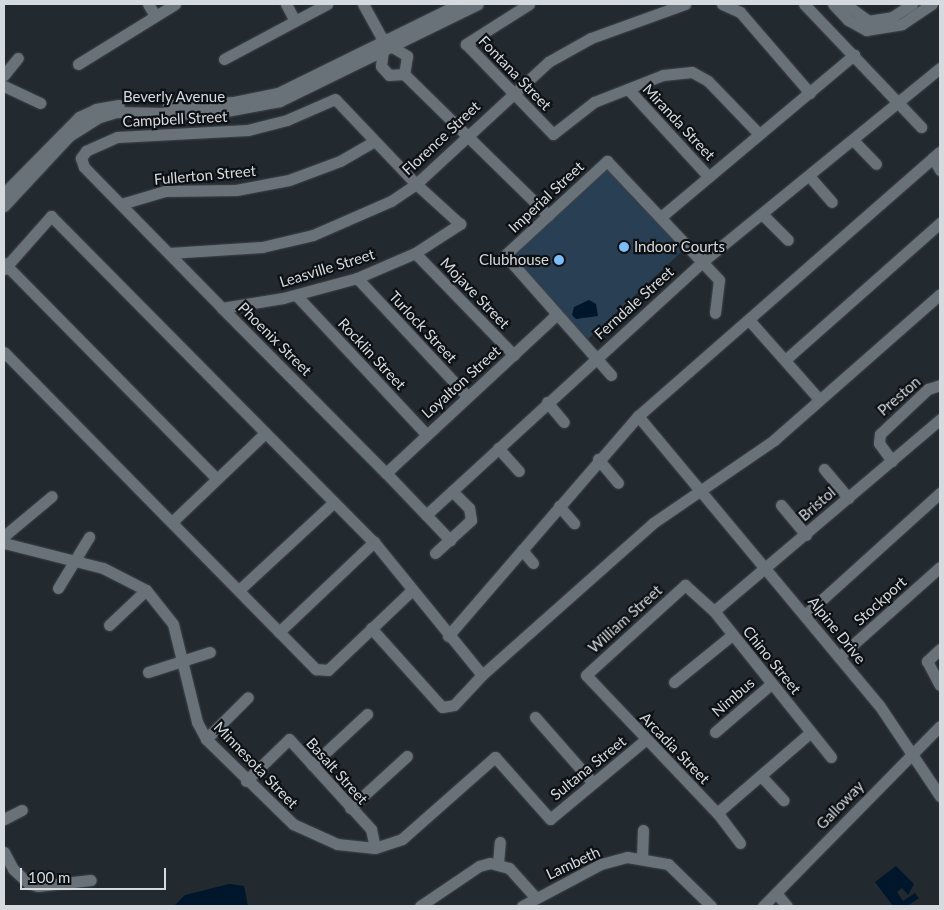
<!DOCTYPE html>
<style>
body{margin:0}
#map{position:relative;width:944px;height:910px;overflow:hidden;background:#22292f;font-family:Lato,sans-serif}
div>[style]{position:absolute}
.green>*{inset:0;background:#293f53;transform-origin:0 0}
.water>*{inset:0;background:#00162a}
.roads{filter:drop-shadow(0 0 1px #40454b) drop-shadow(0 0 1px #40454b)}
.minor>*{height:11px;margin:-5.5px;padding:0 5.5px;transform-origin:5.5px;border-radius:5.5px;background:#6a7279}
.dots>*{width:14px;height:14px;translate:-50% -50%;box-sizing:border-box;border:2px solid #0e1114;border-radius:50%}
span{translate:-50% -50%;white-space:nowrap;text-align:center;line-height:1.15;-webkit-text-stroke:4.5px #0e1114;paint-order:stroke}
.street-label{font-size:15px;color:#d5dade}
.poi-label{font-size:15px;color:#d5dade}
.left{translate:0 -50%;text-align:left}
.right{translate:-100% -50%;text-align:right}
.frame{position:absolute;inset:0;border:5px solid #d5dade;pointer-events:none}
.scale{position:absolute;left:20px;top:868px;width:146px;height:22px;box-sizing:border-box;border:2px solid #d5dade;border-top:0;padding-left:6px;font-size:15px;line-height:18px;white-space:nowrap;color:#d5dade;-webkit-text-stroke:4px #0e1114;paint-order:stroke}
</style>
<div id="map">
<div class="green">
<i style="left:604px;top:164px;width:117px;height:131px;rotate:47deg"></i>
</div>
<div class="water">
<i style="clip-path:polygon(589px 300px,596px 304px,598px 316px,576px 319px,572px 315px,574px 307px)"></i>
<i style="clip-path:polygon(896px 866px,914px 884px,908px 895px,902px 888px,897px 892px,903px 901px,915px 893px,919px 898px,907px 906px,893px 906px,875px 882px)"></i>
<i style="clip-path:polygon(229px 884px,244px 886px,248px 906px,174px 906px,185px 895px)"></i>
</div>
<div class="roads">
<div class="minor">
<i style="left:148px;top:4px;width:13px;rotate:58deg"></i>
<i style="left:286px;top:4px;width:17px;rotate:62deg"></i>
<i style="left:363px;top:4px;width:43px;rotate:61.1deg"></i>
<i style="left:529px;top:4px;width:75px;rotate:147.6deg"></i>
<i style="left:466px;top:44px;width:125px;rotate:46deg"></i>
<i style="left:553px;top:134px;width:52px;rotate:-38deg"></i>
<i style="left:594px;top:102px;width:74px;rotate:-21.4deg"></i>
<i style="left:663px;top:75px;width:29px;rotate:-6deg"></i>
<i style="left:692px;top:72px;width:18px;rotate:29deg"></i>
<i style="left:708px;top:81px;width:72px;rotate:46.1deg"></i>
<i style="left:722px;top:4px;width:20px;rotate:24deg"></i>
<i style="left:740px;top:12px;width:107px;rotate:49.2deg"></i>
<i style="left:804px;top:4px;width:170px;rotate:46.4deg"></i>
<i style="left:833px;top:4px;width:22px;rotate:47deg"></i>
<i style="left:848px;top:20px;width:21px;rotate:29deg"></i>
<i style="left:866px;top:30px;width:36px;rotate:-9deg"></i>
<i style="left:902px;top:24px;width:36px;rotate:-34deg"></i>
<i style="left:845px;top:4px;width:29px;rotate:36deg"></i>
<i style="left:868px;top:21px;width:24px;rotate:-9deg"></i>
<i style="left:892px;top:17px;width:24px;rotate:-33deg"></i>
<i style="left:384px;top:42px;width:27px;rotate:31deg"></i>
<i style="left:407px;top:56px;width:18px;rotate:99deg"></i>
<i style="left:404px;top:74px;width:15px;rotate:176deg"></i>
<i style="left:389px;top:75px;width:12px;rotate:-132deg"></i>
<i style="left:381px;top:66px;width:24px;rotate:-83deg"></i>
<i style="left:224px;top:59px;width:117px;rotate:-28.1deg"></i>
<i style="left:78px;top:64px;width:114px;rotate:-31.7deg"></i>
<i style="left:404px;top:74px;width:202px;rotate:44.4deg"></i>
<i style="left:4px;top:75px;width:22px;rotate:-51deg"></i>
<i style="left:4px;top:86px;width:40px;rotate:25deg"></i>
<i style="left:628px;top:89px;width:118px;rotate:47.4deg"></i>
<i style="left:168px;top:105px;width:66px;rotate:-2.6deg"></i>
<i style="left:234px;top:102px;width:45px;rotate:-11.6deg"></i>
<i style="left:278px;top:93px;width:202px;rotate:-26.2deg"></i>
<i style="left:853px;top:140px;width:33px;rotate:46deg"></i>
<i style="left:933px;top:158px;width:14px;rotate:60deg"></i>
<i style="left:810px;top:177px;width:33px;rotate:49deg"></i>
<i style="left:4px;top:193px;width:107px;rotate:-45.4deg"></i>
<i style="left:79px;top:117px;width:19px;rotate:-25deg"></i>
<i style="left:96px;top:109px;width:23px;rotate:-10deg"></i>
<i style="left:121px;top:204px;width:46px;rotate:-16.5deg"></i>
<i style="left:165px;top:191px;width:71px;rotate:-0.8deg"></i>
<i style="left:236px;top:190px;width:54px;rotate:-10.7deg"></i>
<i style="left:289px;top:180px;width:54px;rotate:-20.4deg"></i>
<i style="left:340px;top:161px;width:39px;rotate:-30deg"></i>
<i style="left:4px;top:206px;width:96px;rotate:-47.1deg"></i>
<i style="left:69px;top:136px;width:36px;rotate:-32deg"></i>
<i style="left:100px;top:117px;width:17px;rotate:-17deg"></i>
<i style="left:116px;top:112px;width:94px;rotate:1.2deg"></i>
<i style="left:210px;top:114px;width:71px;rotate:-10.5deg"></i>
<i style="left:280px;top:101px;width:220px;rotate:-26.1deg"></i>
<i style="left:763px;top:215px;width:35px;rotate:45deg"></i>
<i style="left:662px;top:216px;width:251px;rotate:-40deg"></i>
<i style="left:169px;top:253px;width:93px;rotate:-3.7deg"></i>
<i style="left:262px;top:247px;width:52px;rotate:-13.2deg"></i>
<i style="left:313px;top:235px;width:85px;rotate:-23.6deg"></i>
<i style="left:391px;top:201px;width:30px;rotate:-34deg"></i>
<i style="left:416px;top:184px;width:180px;rotate:-42.7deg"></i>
<i style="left:548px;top:62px;width:49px;rotate:-29.2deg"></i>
<i style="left:591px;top:38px;width:100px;rotate:-19.9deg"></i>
<i style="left:415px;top:253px;width:142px;rotate:45.9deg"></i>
<i style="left:4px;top:263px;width:303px;rotate:45.4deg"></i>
<i style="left:4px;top:269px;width:71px;rotate:-48.4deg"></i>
<i style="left:51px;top:216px;width:459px;rotate:45.3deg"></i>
<i style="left:374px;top:542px;width:171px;rotate:50.9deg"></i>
<i style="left:357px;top:278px;width:161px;rotate:47deg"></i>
<i style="left:296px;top:295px;width:190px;rotate:46.9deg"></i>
<i style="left:222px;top:308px;width:62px;rotate:-9.3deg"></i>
<i style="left:283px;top:298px;width:77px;rotate:-15.1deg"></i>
<i style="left:357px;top:278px;width:63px;rotate:-23.3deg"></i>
<i style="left:415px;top:253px;width:54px;rotate:-32.8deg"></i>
<i style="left:460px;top:224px;width:59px;rotate:-137.7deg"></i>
<i style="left:416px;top:184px;width:117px;rotate:-133.6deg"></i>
<i style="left:335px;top:99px;width:52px;rotate:156.4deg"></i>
<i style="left:287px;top:120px;width:40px;rotate:165.6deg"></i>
<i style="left:248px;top:130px;width:131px;rotate:176.9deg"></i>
<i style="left:117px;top:137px;width:34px;rotate:156deg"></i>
<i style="left:86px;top:151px;width:9px;rotate:126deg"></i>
<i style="left:81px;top:158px;width:9px;rotate:72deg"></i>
<i style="left:84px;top:167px;width:197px;rotate:45.6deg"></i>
<i style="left:222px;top:308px;width:233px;rotate:45.2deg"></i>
<i style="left:386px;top:473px;width:93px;rotate:46.3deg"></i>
<i style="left:749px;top:320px;width:106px;rotate:48.5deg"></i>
<i style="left:4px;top:352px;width:445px;rotate:45.5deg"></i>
<i style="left:316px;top:669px;width:12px;rotate:5deg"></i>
<i style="left:328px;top:670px;width:116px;rotate:-43.6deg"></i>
<i style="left:785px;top:360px;width:207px;rotate:-41.5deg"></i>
<i style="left:611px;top:375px;width:160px;rotate:-131.5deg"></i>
<i style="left:505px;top:255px;width:139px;rotate:-42.7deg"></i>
<i style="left:607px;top:161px;width:163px;rotate:46.7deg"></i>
<i style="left:719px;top:280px;width:33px;rotate:97deg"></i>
<i style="left:547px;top:402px;width:26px;rotate:50deg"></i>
<i style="left:638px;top:416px;width:376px;rotate:50.2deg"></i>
<i style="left:879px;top:705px;width:110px;rotate:56.2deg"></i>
<i style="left:498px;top:448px;width:31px;rotate:48deg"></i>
<i style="left:598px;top:459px;width:31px;rotate:50deg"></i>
<i style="left:892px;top:461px;width:22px;rotate:-126deg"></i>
<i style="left:879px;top:443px;width:9px;rotate:-84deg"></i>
<i style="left:880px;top:434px;width:66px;rotate:-43.2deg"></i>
<i style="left:928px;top:389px;width:13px;rotate:-18deg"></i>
<i style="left:824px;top:469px;width:38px;rotate:50deg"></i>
<i style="left:386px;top:473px;width:233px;rotate:-42.9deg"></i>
<i style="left:781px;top:505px;width:39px;rotate:50deg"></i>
<i style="left:559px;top:506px;width:23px;rotate:49deg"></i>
<i style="left:426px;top:515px;width:374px;rotate:-42.5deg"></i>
<i style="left:702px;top:262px;width:307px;rotate:-39.2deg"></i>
<i style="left:172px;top:522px;width:127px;rotate:-43.7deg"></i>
<i style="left:4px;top:536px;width:62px;rotate:-39.8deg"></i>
<i style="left:4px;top:543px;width:102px;rotate:14.2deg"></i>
<i style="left:103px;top:568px;width:48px;rotate:27.1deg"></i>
<i style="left:146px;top:590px;width:43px;rotate:51.5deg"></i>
<i style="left:173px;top:624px;width:101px;rotate:76.2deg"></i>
<i style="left:197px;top:722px;width:19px;rotate:62deg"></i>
<i style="left:206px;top:739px;width:122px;rotate:44.3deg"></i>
<i style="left:293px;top:824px;width:48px;rotate:24.4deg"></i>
<i style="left:337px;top:844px;width:38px;rotate:6deg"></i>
<i style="left:375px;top:848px;width:28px;rotate:-18deg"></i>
<i style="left:402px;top:839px;width:124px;rotate:-41.4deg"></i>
<i style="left:495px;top:757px;width:83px;rotate:48.4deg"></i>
<i style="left:550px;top:819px;width:124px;rotate:-39.7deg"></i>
<i style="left:522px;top:550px;width:17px;rotate:50deg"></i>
<i style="left:435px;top:553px;width:49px;rotate:-42.5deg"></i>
<i style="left:471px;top:520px;width:12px;rotate:-99deg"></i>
<i style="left:469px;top:508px;width:24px;rotate:-135deg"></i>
<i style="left:58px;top:588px;width:60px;rotate:-58.7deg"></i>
<i style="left:239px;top:590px;width:129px;rotate:-42.8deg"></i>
<i style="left:714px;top:611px;width:297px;rotate:-40.3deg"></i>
<i style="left:806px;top:614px;width:181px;rotate:-42.1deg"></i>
<i style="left:109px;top:625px;width:51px;rotate:-43.4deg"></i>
<i style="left:371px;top:628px;width:106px;rotate:48.1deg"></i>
<i style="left:442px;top:707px;width:12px;rotate:-9deg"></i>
<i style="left:454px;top:705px;width:41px;rotate:-47deg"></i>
<i style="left:482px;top:675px;width:229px;rotate:-41.6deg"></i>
<i style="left:653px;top:523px;width:147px;rotate:-34.4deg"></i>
<i style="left:774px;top:440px;width:221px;rotate:-41.3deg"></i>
<i style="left:279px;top:632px;width:131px;rotate:-43.5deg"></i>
<i style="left:448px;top:636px;width:291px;rotate:-49.2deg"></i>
<i style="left:638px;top:416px;width:401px;rotate:-41.2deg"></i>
<i style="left:940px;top:649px;width:18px;rotate:137deg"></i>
<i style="left:927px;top:661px;width:27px;rotate:62deg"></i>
<i style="left:839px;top:657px;width:135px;rotate:-41.7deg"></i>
<i style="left:148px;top:672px;width:65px;rotate:-17.9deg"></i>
<i style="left:674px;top:682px;width:75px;rotate:-39deg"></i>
<i style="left:535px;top:717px;width:88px;rotate:48.7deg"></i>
<i style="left:715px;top:732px;width:74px;rotate:-40.6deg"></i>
<i style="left:206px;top:739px;width:59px;rotate:-45deg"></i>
<i style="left:312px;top:765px;width:75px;rotate:-42.8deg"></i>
<i style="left:761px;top:776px;width:33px;rotate:47deg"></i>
<i style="left:246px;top:781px;width:60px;rotate:-44.3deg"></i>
<i style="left:289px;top:739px;width:122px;rotate:47.7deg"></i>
<i style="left:371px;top:829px;width:19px;rotate:78deg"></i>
<i style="left:350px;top:808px;width:77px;rotate:-42.4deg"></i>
<i style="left:717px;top:813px;width:124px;rotate:-40.8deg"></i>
<i style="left:4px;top:819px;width:20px;rotate:-27deg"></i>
<i style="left:740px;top:843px;width:38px;rotate:-127deg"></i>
<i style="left:717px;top:813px;width:190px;rotate:-133.5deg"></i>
<i style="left:586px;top:675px;width:134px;rotate:-42.3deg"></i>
<i style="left:685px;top:585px;width:39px;rotate:42deg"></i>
<i style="left:714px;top:611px;width:187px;rotate:51.3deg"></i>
<i style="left:4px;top:852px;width:19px;rotate:62deg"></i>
<i style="left:13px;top:869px;width:21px;rotate:43deg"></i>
<i style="left:28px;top:883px;width:10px;rotate:17deg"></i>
<i style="left:38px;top:886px;width:53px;rotate:-6.5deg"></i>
<i style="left:642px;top:858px;width:28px;rotate:-88deg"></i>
<i style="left:498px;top:863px;width:21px;rotate:-85deg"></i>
<i style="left:776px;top:893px;width:17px;rotate:50deg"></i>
<i style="left:420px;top:906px;width:71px;rotate:-34.1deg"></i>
<i style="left:479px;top:866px;width:11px;rotate:-15deg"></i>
<i style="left:490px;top:863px;width:20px;rotate:15deg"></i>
<i style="left:509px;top:868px;width:39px;rotate:48deg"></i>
<i style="left:522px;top:906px;width:89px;rotate:-28deg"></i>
<i style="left:601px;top:864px;width:27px;rotate:-15deg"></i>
<i style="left:627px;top:857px;width:42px;rotate:9.7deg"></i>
<i style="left:668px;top:864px;width:60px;rotate:44.3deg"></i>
<i style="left:763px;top:906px;width:252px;rotate:-45.5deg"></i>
</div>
</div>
<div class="dots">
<i style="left:624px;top:247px;background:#7cbef9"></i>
<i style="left:559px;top:260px;background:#7cbef9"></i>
</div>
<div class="street-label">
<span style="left:515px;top:73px;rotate:46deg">Fontana Street</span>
<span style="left:174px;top:97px">Beverly Avenue</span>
<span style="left:175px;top:119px;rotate:-3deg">Campbell Street</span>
<span style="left:679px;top:122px;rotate:47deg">Miranda Street</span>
<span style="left:441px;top:138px;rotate:-43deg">Florence Street</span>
<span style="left:205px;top:175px;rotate:-5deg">Fullerton Street</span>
<span style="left:546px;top:197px;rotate:-43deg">Imperial Street</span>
<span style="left:327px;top:268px;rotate:-17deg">Leasville Street</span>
<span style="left:475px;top:293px;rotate:46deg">Mojave Street</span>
<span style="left:634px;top:303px;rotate:-42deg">Ferndale Street</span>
<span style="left:423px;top:327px;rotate:47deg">Turlock Street</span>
<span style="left:275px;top:339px;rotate:45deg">Phoenix Street</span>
<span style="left:372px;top:354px;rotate:47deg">Rocklin Street</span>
<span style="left:461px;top:382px;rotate:-42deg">Loyalton Street</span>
<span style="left:899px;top:396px;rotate:-41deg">Preston</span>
<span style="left:817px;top:504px;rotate:-41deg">Bristol</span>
<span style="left:880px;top:601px;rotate:-42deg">Stockport</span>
<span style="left:625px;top:619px;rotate:-42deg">William Street</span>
<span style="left:837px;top:630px;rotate:51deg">Alpine Drive</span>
<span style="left:772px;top:660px;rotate:51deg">Chino Street</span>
<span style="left:733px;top:697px;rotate:-41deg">Nimbus</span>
<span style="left:675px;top:748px;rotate:46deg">Arcadia Street</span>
<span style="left:256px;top:765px;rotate:46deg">Minnesota Street</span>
<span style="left:588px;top:768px;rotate:-39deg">Sultana Street</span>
<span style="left:337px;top:771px;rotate:48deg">Basalt Street</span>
<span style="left:840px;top:805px;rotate:-46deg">Galloway</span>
<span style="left:573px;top:863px;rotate:-25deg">Lambeth</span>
</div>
<div class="poi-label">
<span class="left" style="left:634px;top:247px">Indoor Courts</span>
<span class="right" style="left:549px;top:260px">Clubhouse</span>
</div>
<div class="frame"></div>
<div class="scale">100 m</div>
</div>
